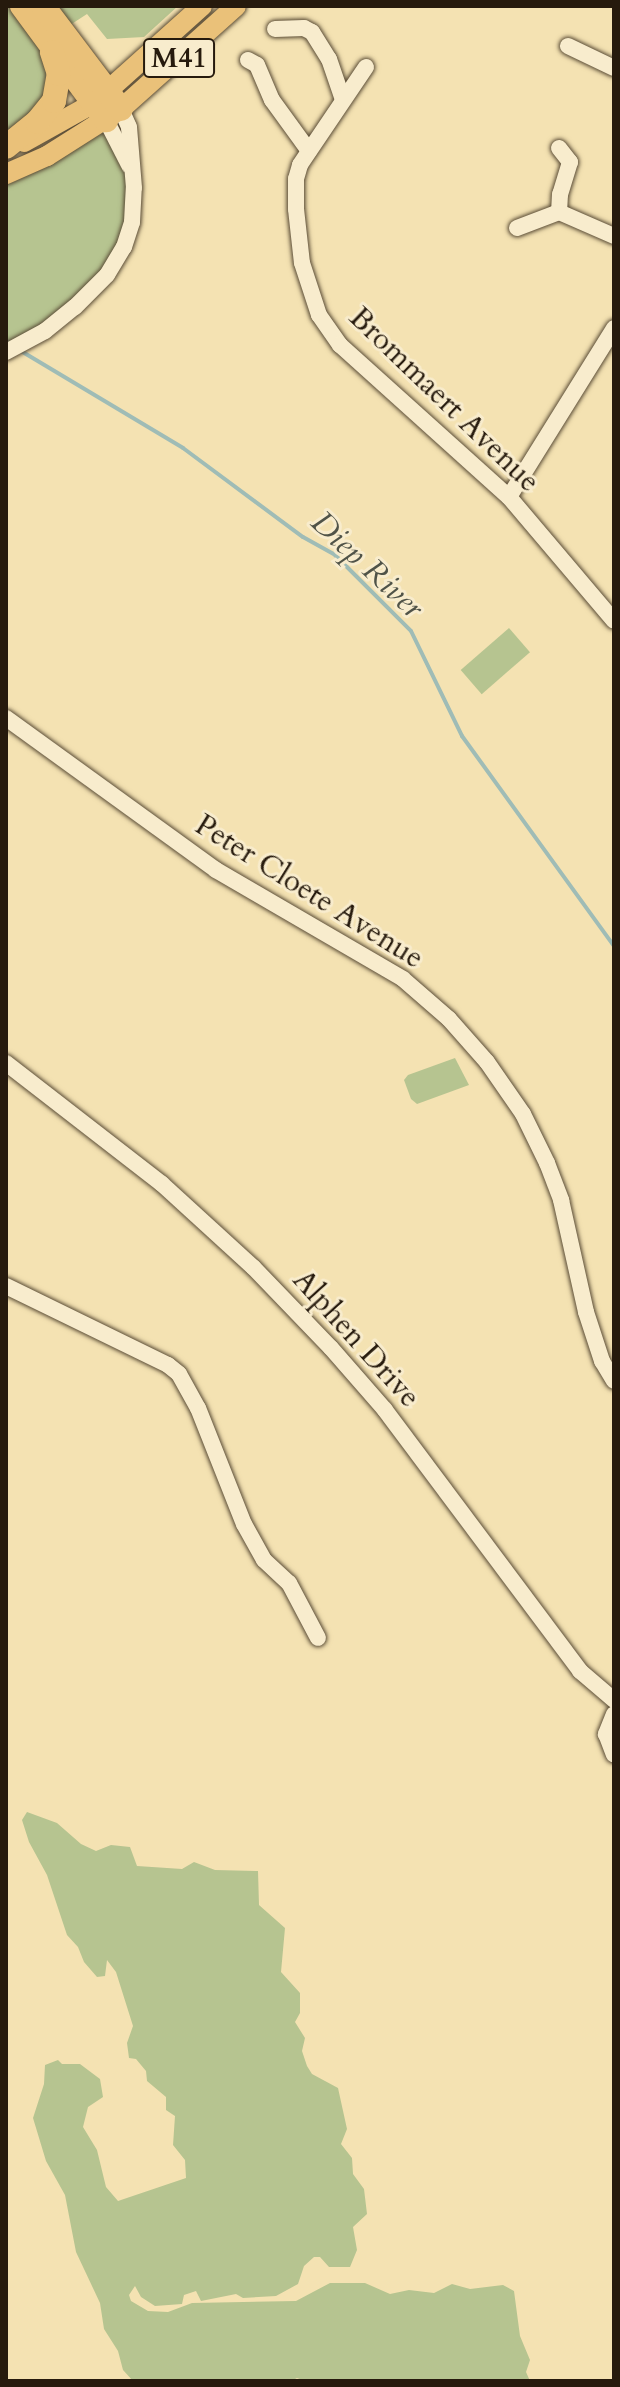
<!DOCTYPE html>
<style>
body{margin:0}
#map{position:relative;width:620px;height:2387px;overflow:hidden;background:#f4e2b2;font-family:Cardo,serif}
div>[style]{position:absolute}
.green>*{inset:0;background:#b6c490;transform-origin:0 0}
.stream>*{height:4px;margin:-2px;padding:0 2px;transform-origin:2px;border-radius:2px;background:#9fbcb6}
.roads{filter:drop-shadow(0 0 2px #5a4c36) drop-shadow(0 0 2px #5a4c36)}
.minor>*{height:16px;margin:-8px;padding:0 8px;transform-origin:8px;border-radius:8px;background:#f8eccd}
.major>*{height:20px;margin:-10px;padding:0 10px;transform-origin:10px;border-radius:10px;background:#eac179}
.highway>*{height:24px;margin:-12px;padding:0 12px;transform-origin:12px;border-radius:12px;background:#eac179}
span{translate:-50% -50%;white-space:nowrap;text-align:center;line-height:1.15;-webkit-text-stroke:6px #f8eccd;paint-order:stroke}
.shield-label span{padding:2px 6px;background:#f8eccd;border:2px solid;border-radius:6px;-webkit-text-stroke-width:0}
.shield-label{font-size:28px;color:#261a0d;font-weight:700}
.street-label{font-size:30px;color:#261a0d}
.water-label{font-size:32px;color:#505348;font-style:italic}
.frame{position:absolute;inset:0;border:8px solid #261a0d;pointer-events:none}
</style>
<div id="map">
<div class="green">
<i style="clip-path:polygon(6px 6px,178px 6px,144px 37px,107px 39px,87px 14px,47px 40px,59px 74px,6px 147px)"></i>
<i style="clip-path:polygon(106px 120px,134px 196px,107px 275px,6px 352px,6px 160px,14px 171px)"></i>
<i style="left:509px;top:628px;width:32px;height:64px;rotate:49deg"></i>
<i style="clip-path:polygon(455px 1058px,469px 1085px,417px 1104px,411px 1099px,404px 1080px,408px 1075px)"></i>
<i style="clip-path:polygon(27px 1812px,57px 1823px,81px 1844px,96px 1851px,111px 1845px,130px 1847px,137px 1866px,182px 1869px,194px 1862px,215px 1870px,258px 1871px,259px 1905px,285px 1928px,281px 1972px,300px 1993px,300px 2013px,295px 2022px,305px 2038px,302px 2051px,307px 2066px,312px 2074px,338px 2088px,347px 2129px,341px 2144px,352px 2158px,353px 2174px,364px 2189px,367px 2214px,353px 2227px,357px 2250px,350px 2267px,329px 2267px,320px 2257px,314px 2257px,304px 2266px,298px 2284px,276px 2296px,243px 2298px,236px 2294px,201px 2301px,196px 2291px,184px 2295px,182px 2304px,155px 2306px,141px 2297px,135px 2286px,129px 2295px,131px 2301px,148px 2311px,168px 2312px,192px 2303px,296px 2301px,330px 2283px,365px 2283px,390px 2294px,409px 2290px,434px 2293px,452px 2284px,470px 2289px,503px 2285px,514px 2291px,520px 2336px,530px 2360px,526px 2372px,530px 2381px,305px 2381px,297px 2378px,291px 2381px,133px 2381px,123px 2370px,118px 2351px,104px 2329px,100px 2303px,76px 2252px,65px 2195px,46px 2161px,33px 2118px,44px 2084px,45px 2065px,58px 2060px,62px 2064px,80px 2064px,100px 2079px,103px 2097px,88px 2107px,83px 2127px,97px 2150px,106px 2187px,118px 2201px,186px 2178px,185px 2160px,173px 2145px,175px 2116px,166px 2110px,166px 2097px,147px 2081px,146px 2071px,136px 2059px,129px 2058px,127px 2043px,133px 2026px,116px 1972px,107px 1960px,105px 1976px,97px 1977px,84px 1962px,78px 1947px,67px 1935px,47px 1875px,29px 1842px,22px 1820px)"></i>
</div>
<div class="stream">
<i style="left:6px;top:340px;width:1px;rotate:45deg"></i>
<i style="left:21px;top:351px;width:189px;rotate:30.9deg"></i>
<i style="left:183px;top:448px;width:149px;rotate:36.6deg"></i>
<i style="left:303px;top:537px;width:37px;rotate:29deg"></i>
<i style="left:335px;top:555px;width:107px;rotate:45deg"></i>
<i style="left:411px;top:631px;width:117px;rotate:64.1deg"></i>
<i style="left:462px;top:736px;width:259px;rotate:54.1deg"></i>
</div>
<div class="roads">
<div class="minor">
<i style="left:275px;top:29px;width:29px;rotate:-2deg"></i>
<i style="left:304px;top:28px;width:9px;rotate:27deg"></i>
<i style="left:312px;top:32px;width:32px;rotate:58deg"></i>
<i style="left:329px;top:59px;width:43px;rotate:71.1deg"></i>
<i style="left:568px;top:46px;width:51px;rotate:25.6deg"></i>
<i style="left:248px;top:60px;width:10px;rotate:29deg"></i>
<i style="left:257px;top:65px;width:38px;rotate:67deg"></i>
<i style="left:272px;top:100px;width:63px;rotate:54deg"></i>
<i style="left:366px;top:67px;width:118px;rotate:124deg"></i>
<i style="left:300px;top:165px;width:15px;rotate:106deg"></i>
<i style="left:296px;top:179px;width:30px;rotate:90deg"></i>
<i style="left:296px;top:209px;width:54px;rotate:83.7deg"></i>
<i style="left:302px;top:263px;width:55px;rotate:71.9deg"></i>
<i style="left:319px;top:315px;width:37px;rotate:55deg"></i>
<i style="left:340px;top:345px;width:227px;rotate:42deg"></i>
<i style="left:509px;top:497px;width:162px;rotate:49.7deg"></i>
<i style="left:106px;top:120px;width:51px;rotate:62.9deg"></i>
<i style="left:559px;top:148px;width:18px;rotate:52deg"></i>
<i style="left:570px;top:162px;width:34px;rotate:107deg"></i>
<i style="left:560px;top:194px;width:18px;rotate:93deg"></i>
<i style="left:517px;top:228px;width:45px;rotate:-20.9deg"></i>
<i style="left:559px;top:212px;width:60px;rotate:23.6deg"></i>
<i style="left:6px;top:352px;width:44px;rotate:-28.3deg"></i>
<i style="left:45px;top:331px;width:38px;rotate:-39deg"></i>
<i style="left:75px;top:307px;width:45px;rotate:-45deg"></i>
<i style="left:107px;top:275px;width:33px;rotate:-59deg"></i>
<i style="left:124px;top:247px;width:26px;rotate:-72deg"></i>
<i style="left:132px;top:222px;width:34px;rotate:-87deg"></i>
<i style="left:134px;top:188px;width:61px;rotate:-94.7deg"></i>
<i style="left:129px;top:127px;width:20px;rotate:-114deg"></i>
<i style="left:509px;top:497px;width:199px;rotate:-58.1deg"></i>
<i style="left:6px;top:718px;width:259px;rotate:35.9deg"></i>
<i style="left:216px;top:870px;width:216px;rotate:30.2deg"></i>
<i style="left:403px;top:979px;width:61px;rotate:41deg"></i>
<i style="left:449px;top:1019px;width:57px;rotate:48.5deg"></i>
<i style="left:487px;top:1062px;width:63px;rotate:55.3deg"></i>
<i style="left:523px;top:1114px;width:55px;rotate:63.9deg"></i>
<i style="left:547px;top:1163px;width:40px;rotate:69deg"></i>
<i style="left:561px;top:1200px;width:115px;rotate:77.4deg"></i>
<i style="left:586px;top:1312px;width:52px;rotate:71.9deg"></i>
<i style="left:602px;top:1361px;width:23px;rotate:59deg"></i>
<i style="left:6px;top:1063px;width:197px;rotate:37.8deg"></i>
<i style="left:162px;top:1184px;width:123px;rotate:42.4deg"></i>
<i style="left:253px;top:1267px;width:112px;rotate:46.1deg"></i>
<i style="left:331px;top:1348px;width:82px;rotate:48.9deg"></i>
<i style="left:385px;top:1410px;width:326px;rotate:53.2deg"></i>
<i style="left:580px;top:1671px;width:45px;rotate:40.5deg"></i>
<i style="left:6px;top:1286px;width:180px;rotate:26deg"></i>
<i style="left:168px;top:1365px;width:14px;rotate:39deg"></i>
<i style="left:179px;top:1374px;width:39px;rotate:61deg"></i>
<i style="left:198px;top:1408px;width:125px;rotate:68.4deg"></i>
<i style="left:244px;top:1524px;width:41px;rotate:60.9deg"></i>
<i style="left:264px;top:1560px;width:34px;rotate:43deg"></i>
<i style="left:289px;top:1583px;width:62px;rotate:62.2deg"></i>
<i style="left:614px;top:1714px;width:22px;rotate:112deg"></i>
<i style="left:606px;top:1734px;width:22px;rotate:69deg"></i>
</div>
<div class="major">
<i style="left:24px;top:142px;width:80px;rotate:-29.1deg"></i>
<i style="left:94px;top:103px;width:145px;rotate:-41.9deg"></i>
<i style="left:6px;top:174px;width:45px;rotate:-23.7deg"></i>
<i style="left:47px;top:156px;width:88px;rotate:-32.4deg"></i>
<i style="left:121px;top:109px;width:154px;rotate:-41.8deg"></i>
</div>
<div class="highway">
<i style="left:22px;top:6px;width:142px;rotate:53.6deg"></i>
<i style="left:43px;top:6px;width:129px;rotate:52.9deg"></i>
<i style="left:6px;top:147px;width:40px;rotate:-39deg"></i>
<i style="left:37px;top:122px;width:27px;rotate:-51deg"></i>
<i style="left:54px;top:101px;width:27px;rotate:-80deg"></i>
<i style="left:59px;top:74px;width:23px;rotate:-108deg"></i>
</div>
</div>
<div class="shield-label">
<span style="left:179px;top:58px">M41</span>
</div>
<div class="street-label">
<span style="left:444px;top:400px;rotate:44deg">Brommaert Avenue</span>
<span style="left:309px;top:892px;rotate:32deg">Peter Cloete Avenue</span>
<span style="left:356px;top:1339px;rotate:48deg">Alphen Drive</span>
</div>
<div class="water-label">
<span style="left:367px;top:565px;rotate:43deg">Diep River</span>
</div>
<div class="frame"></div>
</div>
